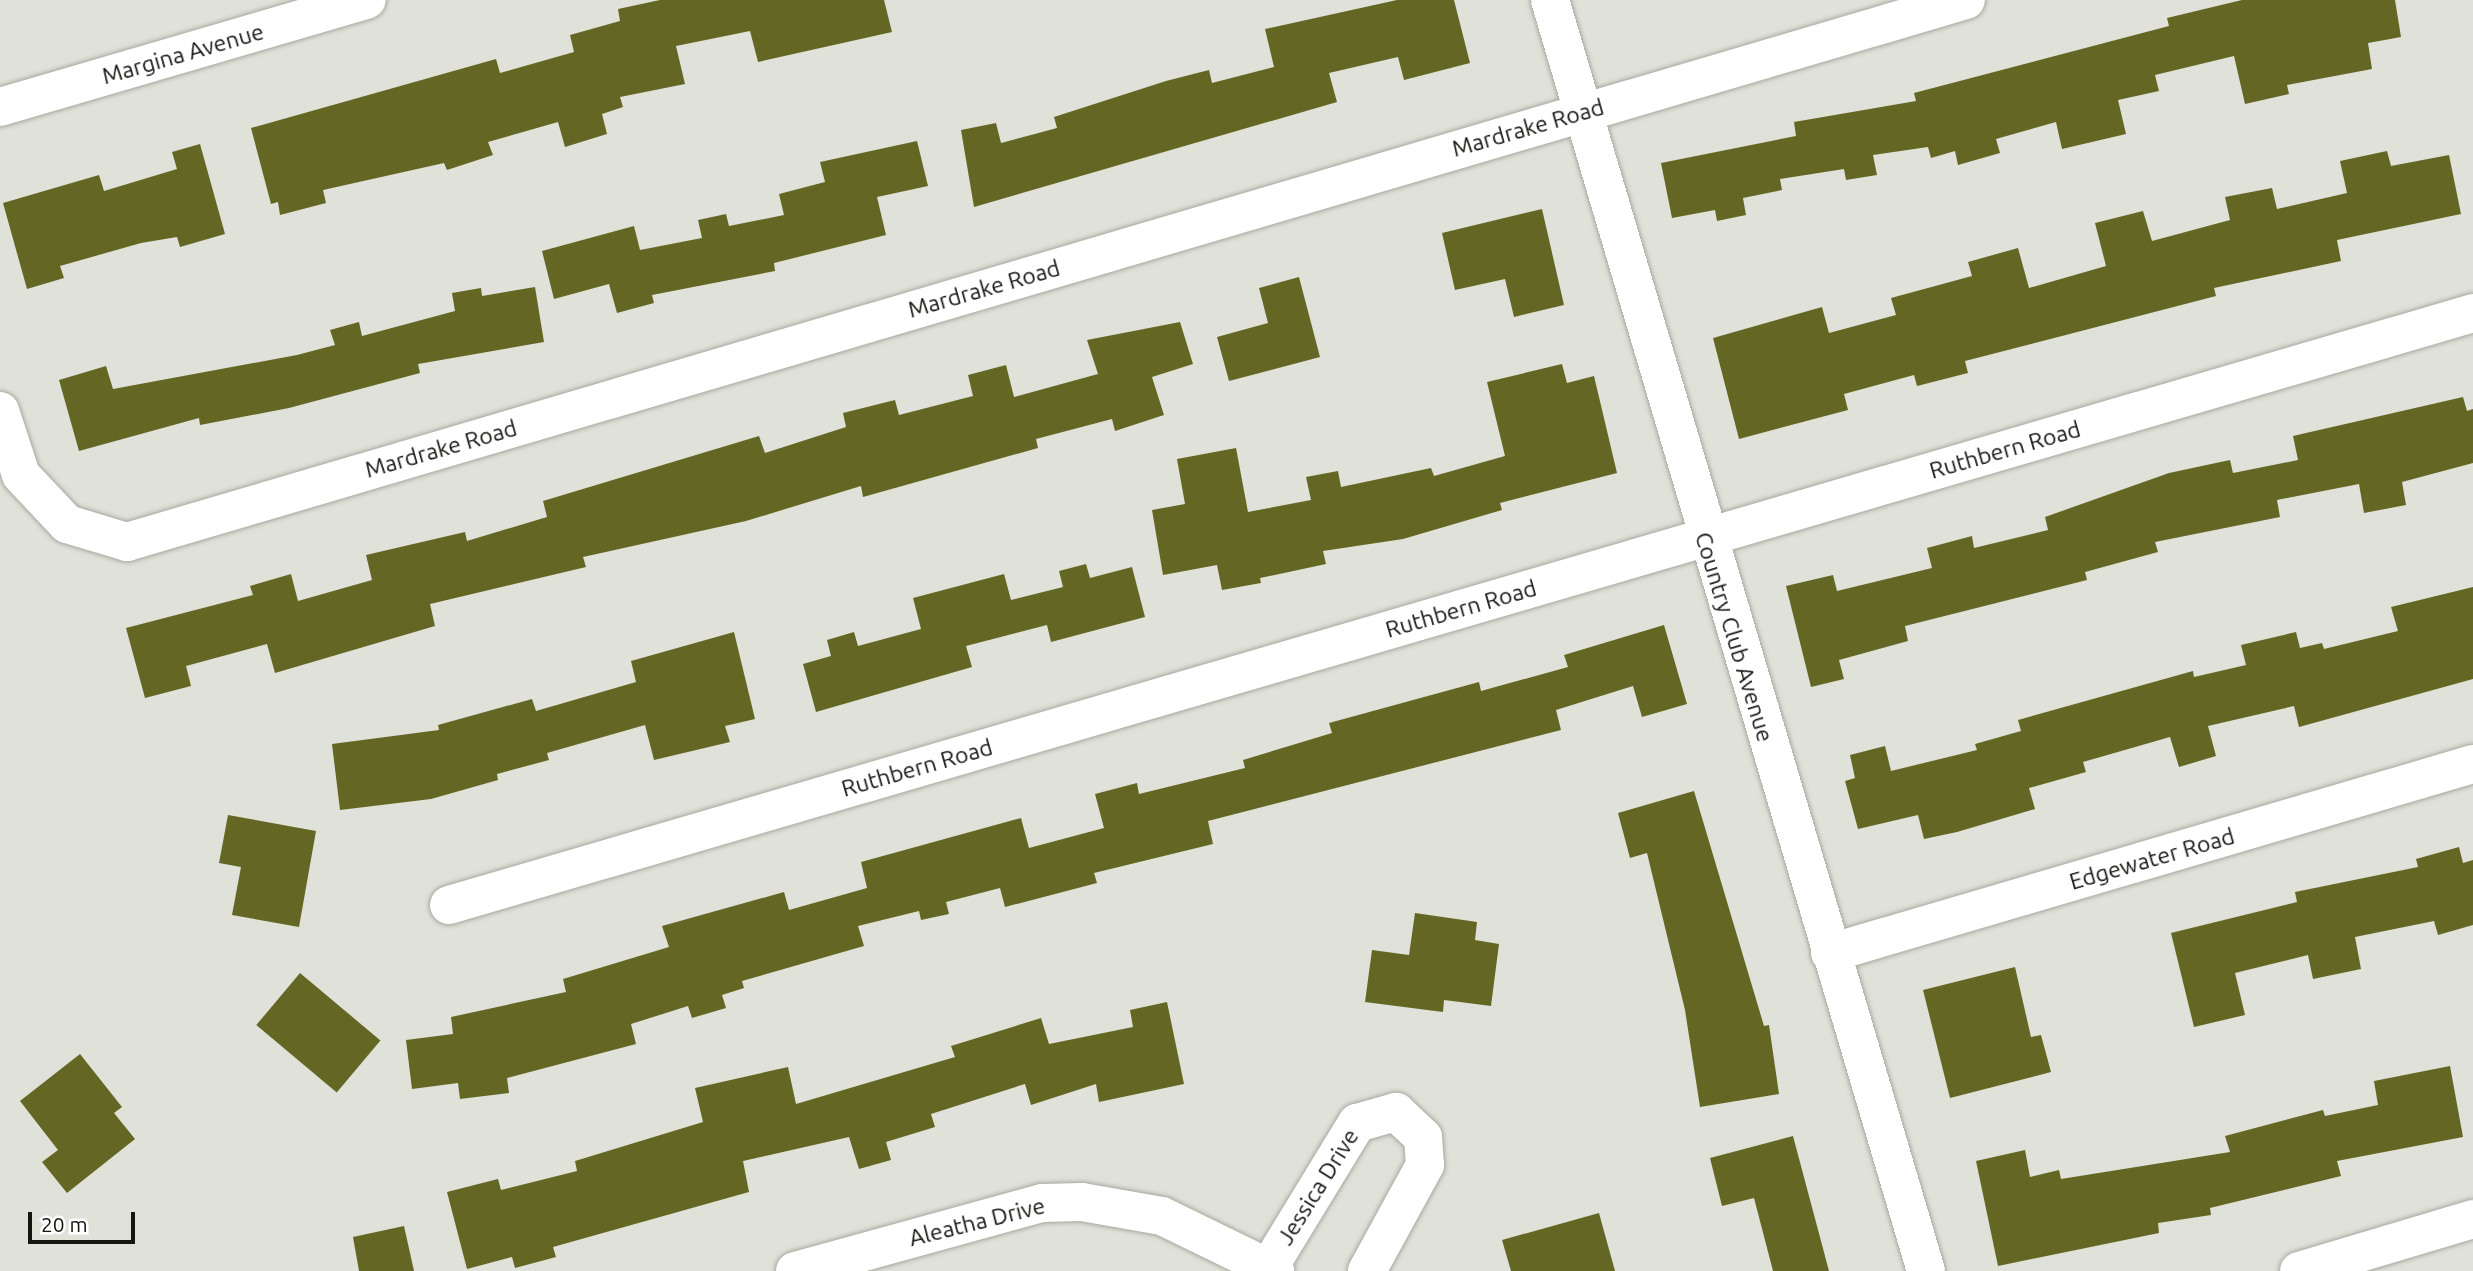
<!DOCTYPE html>
<style>
body{margin:0}
#map{position:relative;width:2473px;height:1271px;overflow:hidden;background:#e0e1d8;font-family:Ubuntu,sans-serif}
div>[style]{position:absolute}
.building>*{inset:0;background:#646724;transform-origin:0 0}
.roads{filter:drop-shadow(0 0 2px #a8a9a0) drop-shadow(0 0 2px #a8a9a0)}
.street>*{height:38px;margin:-19px;padding:0 19px;transform-origin:19px;border-radius:19px;background:#fff}
span{translate:-50% -50%;white-space:nowrap;text-align:center;line-height:1.15;-webkit-text-stroke:5px #fff;paint-order:stroke}
.street-label{font-size:23px;color:#151512}
.scale{position:absolute;left:28px;top:1212px;width:107px;height:32px;box-sizing:border-box;border:4px solid #151512;border-top:0;padding-left:9px;font-size:21px;line-height:24px;white-space:nowrap;color:#151512;-webkit-text-stroke:5px #fff;paint-order:stroke}
</style>
<div id="map">
<div class="building">
<i style="clip-path:polygon(660px 0,884px 0,892px 32px,758px 62px,750px 31px,676px 46px,685px 84px,620px 97px,623px 107px,602px 114px,607px 134px,565px 147px,558px 122px,488px 142px,493px 155px,447px 170px,444px 163px,323px 190px,326px 203px,280px 215px,278px 202px,271px 204px,251px 128px,496px 59px,500px 73px,574px 52px,570px 35px,620px 21px,618px 9px)"></i>
<i style="clip-path:polygon(1397px 0,1454px 0,1470px 63px,1404px 80px,1398px 57px,1329px 73px,1337px 102px,974px 207px,961px 130px,996px 123px,1001px 143px,1057px 128px,1054px 117px,1166px 81px,1209px 70px,1212px 83px,1274px 67px,1265px 29px)"></i>
<i style="clip-path:polygon(2242px 0,2395px 0,2401px 37px,2368px 43px,2372px 69px,2287px 85px,2289px 94px,2245px 104px,2234px 56px,2155px 75px,2159px 91px,2118px 100px,2126px 134px,2062px 149px,2056px 122px,1996px 139px,2000px 153px,1958px 165px,1955px 151px,1931px 158px,1928px 147px,1873px 155px,1877px 175px,1846px 180px,1844px 169px,1780px 179px,1782px 190px,1743px 198px,1746px 215px,1717px 221px,1715px 210px,1672px 218px,1661px 163px,1796px 136px,1794px 122px,1916px 101px,1914px 93px,2169px 26px,2167px 18px)"></i>
<i style="clip-path:polygon(917px 141px,928px 186px,877px 197px,886px 235px,774px 263px,775px 271px,652px 295px,654px 303px,617px 313px,609px 284px,554px 299px,542px 251px,634px 226px,640px 250px,702px 238px,698px 220px,726px 214px,729px 226px,784px 215px,779px 194px,825px 182px,820px 162px)"></i>
<i style="clip-path:polygon(200px 144px,225px 234px,180px 247px,177px 237px,141px 243px,60px 266px,64px 278px,27px 289px,3px 203px,99px 175px,104px 191px,177px 169px,172px 152px)"></i>
<i style="clip-path:polygon(2387px 151px,2391px 166px,2449px 155px,2461px 214px,2337px 240px,2341px 261px,2214px 288px,2216px 296px,1965px 361px,1968px 373px,1917px 386px,1914px 375px,1844px 394px,1848px 410px,1739px 439px,1713px 338px,1822px 307px,1829px 333px,1896px 315px,1891px 298px,1972px 276px,1968px 262px,2018px 248px,2029px 288px,2106px 266px,2095px 223px,2143px 211px,2152px 241px,2230px 220px,2225px 197px,2272px 188px,2277px 209px,2347px 193px,2340px 161px)"></i>
<i style="clip-path:polygon(1542px 209px,1564px 305px,1514px 317px,1505px 279px,1455px 290px,1442px 233px)"></i>
<i style="clip-path:polygon(1299px 277px,1320px 357px,1229px 381px,1217px 337px,1268px 323px,1259px 288px)"></i>
<i style="clip-path:polygon(535px 287px,544px 342px,418px 364px,420px 373px,289px 408px,200px 425px,199px 418px,79px 451px,59px 380px,106px 366px,113px 389px,297px 355px,335px 345px,330px 330px,359px 322px,362px 336px,455px 311px,452px 293px,481px 288px,482px 296px)"></i>
<i style="clip-path:polygon(1180px 322px,1193px 364px,1152px 377px,1164px 415px,1115px 431px,1112px 419px,1036px 439px,1038px 448px,863px 497px,861px 486px,746px 521px,583px 557px,586px 567px,430px 604px,435px 626px,275px 673px,267px 644px,186px 666px,191px 686px,145px 698px,126px 628px,253px 595px,250px 586px,291px 574px,298px 601px,372px 580px,366px 555px,465px 532px,467px 541px,547px 517px,543px 501px,759px 436px,765px 453px,846px 427px,843px 413px,895px 400px,899px 415px,973px 396px,968px 375px,1006px 365px,1014px 397px,1098px 374px,1087px 340px)"></i>
<i style="clip-path:polygon(1562px 364px,1567px 383px,1594px 376px,1617px 473px,1500px 503px,1502px 510px,1403px 539px,1323px 551px,1326px 564px,1260px 578px,1261px 583px,1222px 590px,1217px 565px,1163px 575px,1152px 510px,1185px 504px,1177px 459px,1236px 448px,1248px 512px,1311px 500px,1306px 477px,1338px 471px,1341px 487px,1431px 468px,1434px 476px,1505px 456px,1487px 382px)"></i>
<i style="clip-path:polygon(2463px 397px,2467px 411px,2473px 409px,2473px 463px,2402px 482px,2406px 505px,2364px 513px,2359px 484px,2277px 500px,2280px 517px,2155px 542px,2158px 552px,2085px 572px,2087px 580px,1905px 626px,1908px 641px,1839px 660px,1844px 679px,1811px 687px,1786px 586px,1833px 575px,1837px 591px,1932px 568px,1927px 548px,1972px 536px,1974px 548px,2048px 530px,2045px 517px,2169px 473px,2230px 460px,2233px 473px,2298px 460px,2293px 436px)"></i>
<i style="clip-path:polygon(1086px 564px,1090px 578px,1132px 567px,1145px 617px,1051px 642px,1047px 625px,966px 646px,972px 667px,816px 712px,803px 664px,831px 656px,827px 640px,854px 632px,858px 646px,921px 629px,913px 598px,1004px 574px,1011px 600px,1063px 587px,1059px 571px)"></i>
<i style="clip-path:polygon(2473px 587px,2473px 679px,2299px 727px,2294px 706px,2208px 726px,2216px 756px,2179px 767px,2170px 737px,2083px 762px,2086px 772px,2029px 788px,2035px 809px,1957px 832px,1924px 839px,1918px 815px,1858px 829px,1845px 781px,1855px 778px,1850px 755px,1885px 746px,1891px 771px,1977px 750px,1975px 744px,2021px 731px,2018px 720px,2193px 671px,2194px 677px,2246px 665px,2241px 645px,2296px 632px,2300px 648px,2322px 643px,2324px 649px,2398px 631px,2391px 607px)"></i>
<i style="clip-path:polygon(1664px 625px,1687px 704px,1642px 717px,1633px 686px,1556px 710px,1561px 730px,1208px 821px,1213px 844px,1094px 873px,1097px 883px,1005px 907px,1000px 888px,946px 902px,949px 914px,921px 920px,919px 911px,858px 926px,864px 946px,742px 981px,744px 988px,722px 995px,726px 1008px,692px 1018px,688px 1006px,631px 1024px,636px 1044px,507px 1078px,509px 1093px,460px 1099px,458px 1083px,412px 1089px,406px 1040px,453px 1034px,451px 1017px,566px 992px,563px 979px,669px 947px,662px 926px,784px 892px,789px 910px,867px 888px,861px 862px,1021px 818px,1029px 848px,1104px 828px,1095px 794px,1137px 783px,1139px 794px,1245px 768px,1243px 760px,1332px 733px,1329px 723px,1479px 682px,1481px 691px,1568px 667px,1564px 655px)"></i>
<i style="clip-path:polygon(734px 632px,755px 719px,725px 726px,730px 742px,654px 760px,645px 725px,547px 753px,549px 760px,497px 774px,498px 780px,431px 799px,340px 810px,332px 744px,439px 730px,438px 725px,532px 699px,536px 711px,636px 682px,631px 661px)"></i>
<i style="clip-path:polygon(1694px 791px,1764px 1026px,1769px 1025px,1779px 1094px,1700px 1107px,1685px 1010px,1647px 853px,1630px 858px,1618px 813px)"></i>
<i style="clip-path:polygon(228px 815px,316px 831px,299px 927px,232px 915px,241px 867px,219px 863px)"></i>
<i style="clip-path:polygon(2459px 847px,2463px 863px,2473px 860px,2473px 925px,2438px 935px,2434px 921px,2355px 937px,2361px 969px,2313px 979px,2308px 955px,2235px 973px,2245px 1015px,2194px 1027px,2171px 933px,2297px 902px,2295px 892px,2418px 867px,2416px 859px)"></i>
<i style="clip-path:polygon(1415px 913px,1477px 922px,1475px 940px,1499px 944px,1491px 1006px,1444px 1000px,1443px 1012px,1365px 1002px,1372px 950px,1409px 955px)"></i>
<i style="clip-path:polygon(2015px 967px,2031px 1037px,2041px 1035px,2051px 1072px,1950px 1098px,1923px 990px)"></i>
<i style="left:300px;top:973px;width:105px;height:68px;rotate:40deg"></i>
<i style="clip-path:polygon(1167px 1002px,1184px 1084px,1099px 1102px,1096px 1084px,1031px 1105px,1025px 1084px,931px 1114px,935px 1127px,886px 1142px,891px 1160px,859px 1169px,849px 1137px,743px 1161px,749px 1192px,553px 1247px,556px 1257px,515px 1268px,512px 1257px,467px 1269px,447px 1192px,498px 1179px,501px 1190px,577px 1171px,575px 1161px,703px 1122px,695px 1088px,788px 1067px,796px 1104px,955px 1057px,951px 1046px,1041px 1018px,1049px 1044px,1133px 1027px,1130px 1010px)"></i>
<i style="clip-path:polygon(80px 1054px,122px 1107px,114px 1113px,135px 1139px,67px 1193px,42px 1162px,58px 1150px,20px 1101px)"></i>
<i style="clip-path:polygon(2450px 1066px,2463px 1137px,2337px 1161px,2341px 1176px,2210px 1208px,2211px 1215px,2158px 1223px,2159px 1233px,1998px 1266px,1976px 1161px,2025px 1150px,2030px 1177px,2059px 1170px,2061px 1179px,2230px 1152px,2225px 1136px,2323px 1110px,2325px 1116px,2378px 1105px,2374px 1081px)"></i>
<i style="clip-path:polygon(1793px 1136px,1829px 1271px,1773px 1271px,1754px 1198px,1722px 1206px,1710px 1158px)"></i>
<i style="clip-path:polygon(1599px 1213px,1615px 1271px,1511px 1271px,1502px 1240px)"></i>
<i style="clip-path:polygon(404px 1226px,414px 1271px,359px 1271px,353px 1237px)"></i>
</div>
<div class="roads">
<div class="street">
<i style="left:1550px;top:0;width:1325px;rotate:73.52deg"></i>
<i style="left:0;top:107px;width:382px;rotate:-16.3deg"></i>
<i style="left:0;top:411px;width:67px;rotate:71.8deg"></i>
<i style="left:21px;top:475px;width:67px;rotate:46.8deg"></i>
<i style="left:67px;top:524px;width:63px;rotate:16.7deg"></i>
<i style="left:127px;top:542px;width:1917px;rotate:-16.42deg"></i>
<i style="left:449px;top:905px;width:2109px;rotate:-16.3deg"></i>
<i style="left:1830px;top:953px;width:670px;rotate:-16.38deg"></i>
<i style="left:1269px;top:1267px;width:169px;rotate:-58.6deg"></i>
<i style="left:1357px;top:1123px;width:41px;rotate:-15.8deg"></i>
<i style="left:1396px;top:1112px;width:37px;rotate:43deg"></i>
<i style="left:1423px;top:1137px;width:28px;rotate:86deg"></i>
<i style="left:1425px;top:1165px;width:121px;rotate:118.7deg"></i>
<i style="left:795px;top:1271px;width:256px;rotate:-15.4deg"></i>
<i style="left:1042px;top:1203px;width:40px;rotate:-1.4deg"></i>
<i style="left:1082px;top:1202px;width:81px;rotate:9.9deg"></i>
<i style="left:1162px;top:1216px;width:126px;rotate:26deg"></i>
<i style="left:2299px;top:1271px;width:182px;rotate:-16.6deg"></i>
</div>
</div>
<div class="street-label">
<span style="left:183px;top:54px;rotate:-16deg">Margina Avenue</span>
<span style="left:1528px;top:128px;rotate:-16deg">Mardrake Road</span>
<span style="left:984px;top:289px;rotate:-16deg">Mardrake Road</span>
<span style="left:441px;top:449px;rotate:-16deg">Mardrake Road</span>
<span style="left:2005px;top:450px;rotate:-16deg">Ruthbern Road</span>
<span style="left:1461px;top:609px;rotate:-16deg">Ruthbern Road</span>
<span style="left:1734px;top:637px;rotate:73deg">Country Club Avenue</span>
<span style="left:917px;top:768px;rotate:-16deg">Ruthbern Road</span>
<span style="left:2152px;top:859px;rotate:-16deg">Edgewater Road</span>
<span style="left:1318px;top:1187px;rotate:-58deg">Jessica Drive</span>
<span style="left:977px;top:1222px;rotate:-14deg">Aleatha Drive</span>
</div>
<div class="scale">20 m</div>
</div>
